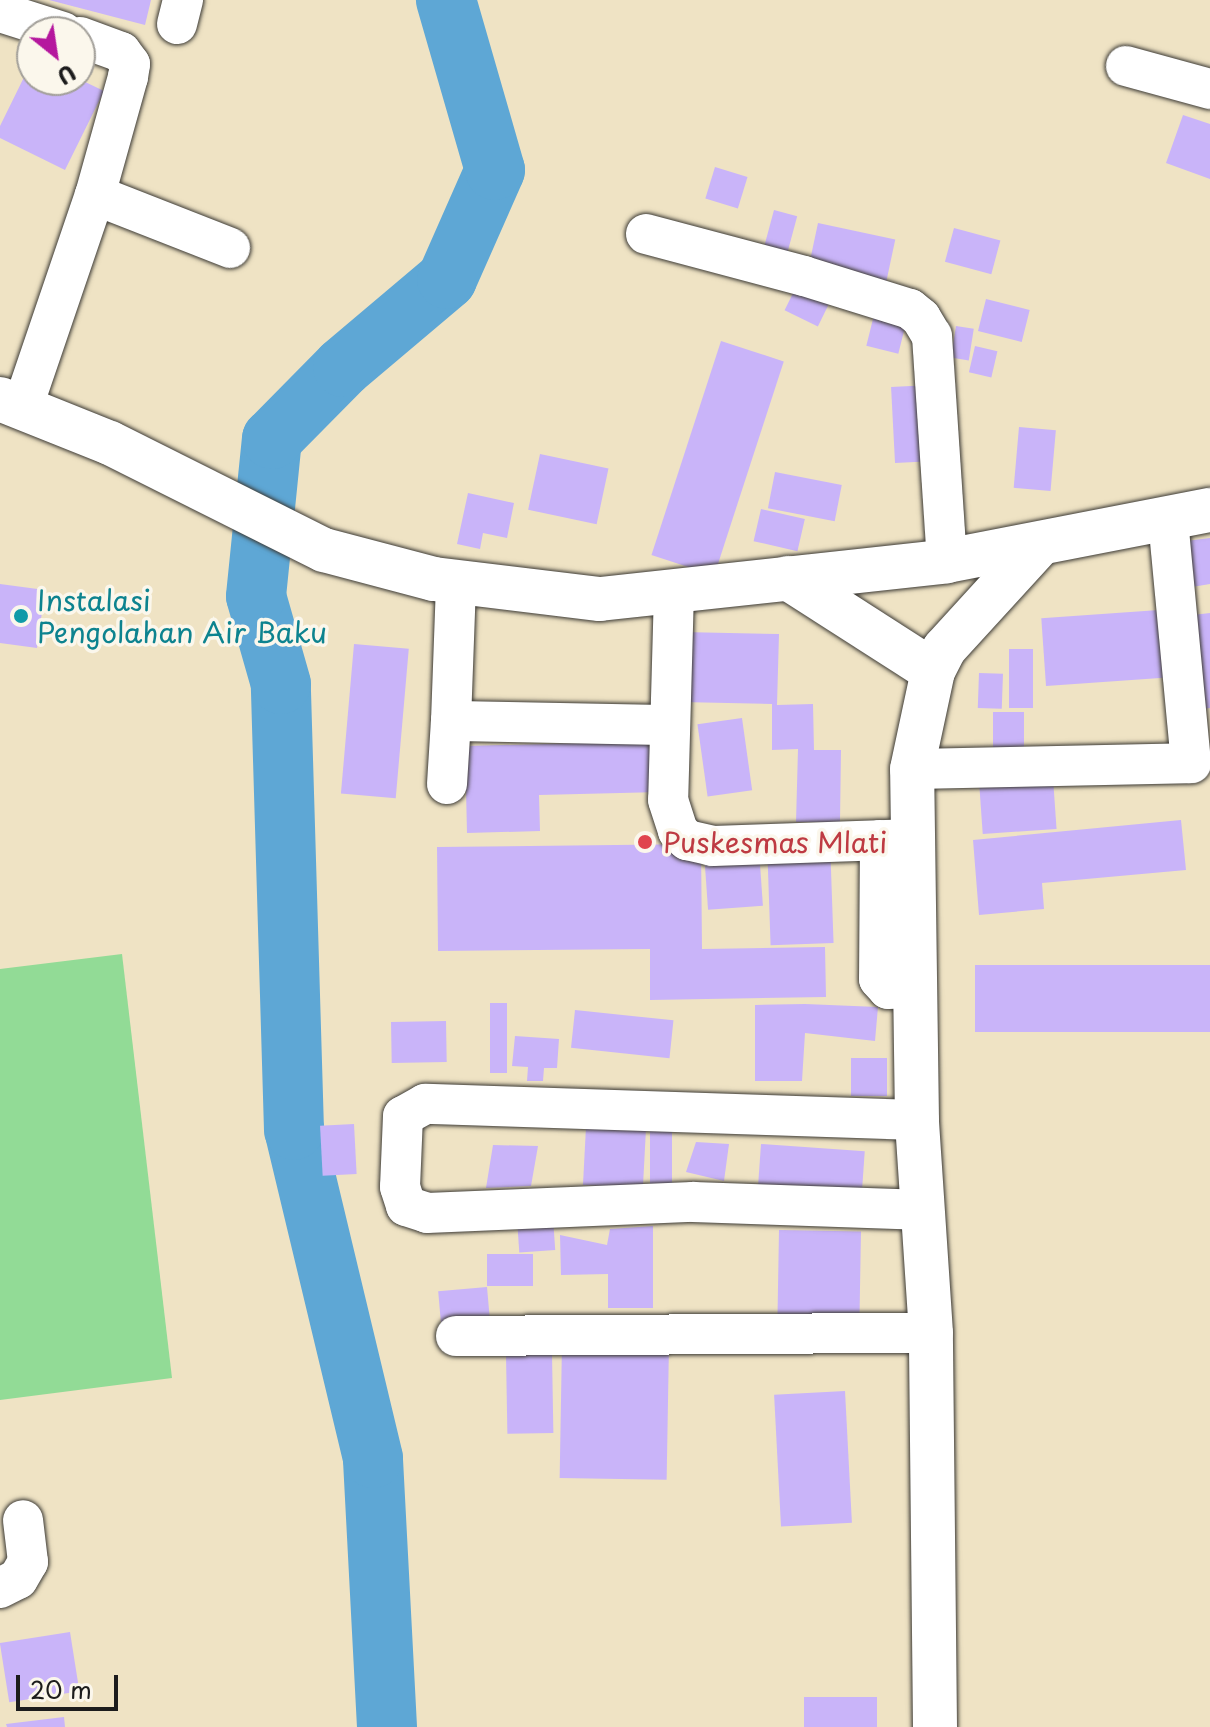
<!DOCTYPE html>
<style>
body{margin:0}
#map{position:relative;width:1210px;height:1727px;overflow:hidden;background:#efe3c4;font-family:"Playpen Sans",sans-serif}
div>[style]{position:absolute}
.green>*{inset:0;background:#92db96}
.river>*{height:60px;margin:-30px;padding:0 30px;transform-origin:30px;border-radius:30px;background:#5ea7d5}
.building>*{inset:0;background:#c9b4f9;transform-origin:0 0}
.roads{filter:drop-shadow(0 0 2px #3c3a35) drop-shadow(0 0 2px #3c3a35)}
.minor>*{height:40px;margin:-20px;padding:0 20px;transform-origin:20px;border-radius:20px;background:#fff}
.major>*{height:44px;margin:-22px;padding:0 22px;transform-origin:22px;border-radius:22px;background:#fff}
.dots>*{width:22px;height:22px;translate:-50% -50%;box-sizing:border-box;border:4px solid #fbf7ec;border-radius:50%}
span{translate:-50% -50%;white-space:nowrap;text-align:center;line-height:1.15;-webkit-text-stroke:7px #fbf7ec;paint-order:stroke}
.culture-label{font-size:28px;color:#0d838f}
.left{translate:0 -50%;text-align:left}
.health-label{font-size:28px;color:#be3a42}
.north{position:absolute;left:16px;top:16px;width:80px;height:80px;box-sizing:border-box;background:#fbf7ec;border:2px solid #a29f99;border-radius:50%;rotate:150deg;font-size:22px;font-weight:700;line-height:32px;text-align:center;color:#1c1c1c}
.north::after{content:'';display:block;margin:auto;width:28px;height:36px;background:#b5179e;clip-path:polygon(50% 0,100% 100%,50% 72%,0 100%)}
.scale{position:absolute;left:16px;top:1675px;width:102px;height:36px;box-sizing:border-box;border:4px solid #1c1c1c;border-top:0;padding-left:10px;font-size:24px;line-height:28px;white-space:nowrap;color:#1c1c1c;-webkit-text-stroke:6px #fbf7ec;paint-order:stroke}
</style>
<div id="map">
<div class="green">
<i style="clip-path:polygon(122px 954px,172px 1378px,0 1400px,0 969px)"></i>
</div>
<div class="river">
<i style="left:387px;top:1727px;width:269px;rotate:-93deg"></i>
<i style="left:373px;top:1458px;width:337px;rotate:-103.5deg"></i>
<i style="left:294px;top:1130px;width:446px;rotate:-91.7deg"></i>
<i style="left:281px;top:684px;width:91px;rotate:-105.9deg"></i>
<i style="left:256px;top:596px;width:158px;rotate:-84.2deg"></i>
<i style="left:272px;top:439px;width:101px;rotate:-45.4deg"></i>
<i style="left:343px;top:367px;width:136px;rotate:-40.2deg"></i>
<i style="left:447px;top:279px;width:119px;rotate:-66.2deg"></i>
<i style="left:495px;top:170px;width:177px;rotate:-106.1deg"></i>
</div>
<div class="building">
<i style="clip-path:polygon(49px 0,151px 0,145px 25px)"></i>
<i style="clip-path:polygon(32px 61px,32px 80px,81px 80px,104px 91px,65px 170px,0 138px,0 126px)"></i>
<i style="clip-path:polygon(1183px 115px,1210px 124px,1210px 179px,1166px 163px)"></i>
<i style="left:715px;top:167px;width:34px;height:33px;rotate:17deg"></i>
<i style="left:774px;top:210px;width:24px;height:41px;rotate:15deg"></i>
<i style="left:818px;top:223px;width:79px;height:43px;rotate:12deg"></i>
<i style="left:954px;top:228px;width:48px;height:35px;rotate:15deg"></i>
<i style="left:796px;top:287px;width:37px;height:26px;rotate:26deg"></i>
<i style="left:986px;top:299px;width:45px;height:33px;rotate:14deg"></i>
<i style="left:876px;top:307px;width:33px;height:40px;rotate:14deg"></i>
<i style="left:956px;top:326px;width:18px;height:32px;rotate:9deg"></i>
<i style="left:721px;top:341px;width:66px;height:225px;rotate:18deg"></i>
<i style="left:975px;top:346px;width:23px;height:27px;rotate:13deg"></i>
<i style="left:931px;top:385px;width:76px;height:40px;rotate:87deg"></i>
<i style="left:1019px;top:427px;width:37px;height:61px;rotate:5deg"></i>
<i style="left:540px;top:454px;width:70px;height:57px;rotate:12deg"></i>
<i style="left:775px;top:472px;width:68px;height:37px;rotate:11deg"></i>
<i style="clip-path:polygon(468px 493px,514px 503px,507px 538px,483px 533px,480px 549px,457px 544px)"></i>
<i style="left:761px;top:509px;width:45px;height:33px;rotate:13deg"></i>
<i style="clip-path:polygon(1210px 538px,1210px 584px,1192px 587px,1186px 541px)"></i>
<i style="clip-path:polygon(0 584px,45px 590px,37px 648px,0 643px)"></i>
<i style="left:1159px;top:610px;width:68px;height:118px;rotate:86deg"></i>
<i style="clip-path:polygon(1210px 613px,1210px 708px,1196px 710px,1184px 616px)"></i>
<i style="clip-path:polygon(682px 632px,779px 634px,777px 705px,813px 704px,814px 750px,841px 750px,840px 822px,796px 822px,798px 749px,772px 750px,772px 704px,680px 702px)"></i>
<i style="left:354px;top:644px;width:55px;height:150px;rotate:5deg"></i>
<i style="left:1009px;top:649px;width:24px;height:59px"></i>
<i style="left:979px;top:673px;width:24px;height:35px;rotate:2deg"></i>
<i style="left:1024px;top:712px;width:49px;height:31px;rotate:90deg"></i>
<i style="left:742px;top:718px;width:73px;height:45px;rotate:82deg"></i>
<i style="clip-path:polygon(660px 741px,661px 792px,539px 795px,540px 831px,467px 833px,465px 746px)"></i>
<i style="left:1053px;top:778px;width:51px;height:74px;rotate:86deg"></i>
<i style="clip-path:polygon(1181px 820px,1186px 870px,1042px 883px,1044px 909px,979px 915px,973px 840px)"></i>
<i style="left:830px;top:841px;width:102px;height:63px;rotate:88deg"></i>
<i style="clip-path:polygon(701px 844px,702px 949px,825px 947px,826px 997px,650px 1000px,650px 949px,438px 951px,437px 847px)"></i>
<i style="left:759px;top:850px;width:56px;height:55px;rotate:86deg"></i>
<i style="left:1210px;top:965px;width:67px;height:235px;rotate:90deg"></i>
<i style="left:490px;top:1003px;width:17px;height:70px"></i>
<i style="clip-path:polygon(805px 1004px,878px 1007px,875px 1041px,805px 1033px,802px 1081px,755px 1081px,755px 1005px)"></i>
<i style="left:575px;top:1010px;width:99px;height:38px;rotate:6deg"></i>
<i style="left:446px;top:1021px;width:41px;height:55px;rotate:89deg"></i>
<i style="clip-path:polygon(515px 1036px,559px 1039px,557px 1068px,544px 1068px,543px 1081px,527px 1081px,528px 1067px,512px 1066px)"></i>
<i style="left:851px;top:1058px;width:36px;height:38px"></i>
<i style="left:650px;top:1118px;width:22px;height:74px"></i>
<i style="left:354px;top:1124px;width:50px;height:34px;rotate:87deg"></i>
<i style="left:586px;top:1127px;width:60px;height:58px;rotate:3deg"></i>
<i style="clip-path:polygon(696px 1142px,729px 1144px,724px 1181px,686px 1172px)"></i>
<i style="left:761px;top:1144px;width:104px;height:41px;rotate:4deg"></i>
<i style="clip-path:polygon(493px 1145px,538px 1146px,531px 1186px,486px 1188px)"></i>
<i style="left:553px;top:1218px;width:32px;height:36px;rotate:86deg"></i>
<i style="clip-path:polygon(653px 1226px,653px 1308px,608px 1308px,608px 1274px,561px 1275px,560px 1235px,607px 1245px,610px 1229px)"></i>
<i style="left:779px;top:1230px;width:82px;height:97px;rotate:1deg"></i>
<i style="left:533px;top:1254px;width:32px;height:46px;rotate:90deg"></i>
<i style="left:487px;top:1287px;width:33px;height:49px;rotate:85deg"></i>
<i style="left:562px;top:1343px;width:107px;height:135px;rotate:1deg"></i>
<i style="left:552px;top:1354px;width:79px;height:46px;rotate:89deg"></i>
<i style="left:845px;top:1391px;width:132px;height:71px;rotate:87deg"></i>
<i style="left:70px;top:1632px;width:60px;height:71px;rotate:81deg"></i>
<i style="left:804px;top:1697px;width:73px;height:30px"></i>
<i style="clip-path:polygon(64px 1717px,65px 1727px,7px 1727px,6px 1724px)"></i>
</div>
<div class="roads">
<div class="minor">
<i style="left:0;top:12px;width:66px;rotate:17.6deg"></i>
<i style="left:177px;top:24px;width:25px;rotate:-76deg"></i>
<i style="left:1126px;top:66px;width:87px;rotate:15.3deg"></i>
<i style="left:95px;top:195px;width:145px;rotate:21.4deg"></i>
<i style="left:646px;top:234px;width:163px;rotate:14.9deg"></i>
<i style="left:804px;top:276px;width:111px;rotate:17.3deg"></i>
<i style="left:910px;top:309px;width:14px;rotate:39deg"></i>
<i style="left:921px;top:318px;width:21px;rotate:59deg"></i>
<i style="left:932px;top:336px;width:225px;rotate:86.2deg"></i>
<i style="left:23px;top:406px;width:223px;rotate:-71.2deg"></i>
<i style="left:95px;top:195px;width:123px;rotate:-74.4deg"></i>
<i style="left:128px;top:77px;width:13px;rotate:-81deg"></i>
<i style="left:130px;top:64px;width:15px;rotate:-127deg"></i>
<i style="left:121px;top:52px;width:44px;rotate:-159.9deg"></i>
<i style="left:674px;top:591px;width:209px;rotate:91.6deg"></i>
<i style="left:668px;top:800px;width:33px;rotate:72deg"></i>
<i style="left:678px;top:831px;width:13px;rotate:45deg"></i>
<i style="left:687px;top:840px;width:26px;rotate:13deg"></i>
<i style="left:712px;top:846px;width:197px;rotate:-2deg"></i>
<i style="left:451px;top:721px;width:139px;rotate:-87.9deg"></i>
<i style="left:912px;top:769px;width:279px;rotate:-1.2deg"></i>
<i style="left:1191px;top:763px;width:245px;rotate:-95.4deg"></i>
<i style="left:447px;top:784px;width:63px;rotate:-86.4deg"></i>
<i style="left:451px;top:721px;width:218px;rotate:1.1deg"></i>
<i style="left:880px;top:840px;width:139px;rotate:90.4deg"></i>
<i style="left:879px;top:979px;width:13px;rotate:48deg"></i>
<i style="left:888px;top:989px;width:25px;rotate:-2deg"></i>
<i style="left:917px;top:1120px;width:492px;rotate:-178.1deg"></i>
<i style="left:425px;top:1104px;width:25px;rotate:151deg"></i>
<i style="left:403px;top:1116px;width:71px;rotate:92.4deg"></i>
<i style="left:400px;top:1187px;width:20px;rotate:72deg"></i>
<i style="left:406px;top:1206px;width:22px;rotate:18deg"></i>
<i style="left:427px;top:1213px;width:266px;rotate:-2.4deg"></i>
<i style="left:693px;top:1202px;width:231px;rotate:2deg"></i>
<i style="left:456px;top:1336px;width:475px;rotate:-0.4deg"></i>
<i style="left:0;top:1588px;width:20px;rotate:-27deg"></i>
<i style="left:18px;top:1579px;width:20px;rotate:-60deg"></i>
<i style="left:28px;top:1562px;width:42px;rotate:-96.8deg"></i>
</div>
<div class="major">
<i style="left:0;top:399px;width:118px;rotate:21.8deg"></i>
<i style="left:110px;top:443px;width:239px;rotate:26.6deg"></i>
<i style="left:324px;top:550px;width:114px;rotate:14.8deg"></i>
<i style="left:434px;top:579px;width:167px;rotate:6.9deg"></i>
<i style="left:600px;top:599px;width:349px;rotate:-6.2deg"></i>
<i style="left:947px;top:561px;width:268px;rotate:-11deg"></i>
<i style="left:788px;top:578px;width:172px;rotate:32.7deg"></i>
<i style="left:935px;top:1727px;width:394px;rotate:-90.6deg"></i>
<i style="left:931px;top:1333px;width:213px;rotate:-93.8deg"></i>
<i style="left:917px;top:1120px;width:351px;rotate:-90.8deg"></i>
<i style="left:912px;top:769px;width:100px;rotate:-77.9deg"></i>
<i style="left:933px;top:671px;width:25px;rotate:-63deg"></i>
<i style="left:944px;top:649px;width:138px;rotate:-47.6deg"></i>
</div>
</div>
<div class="dots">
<i style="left:21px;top:616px;background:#0f9aa8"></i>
<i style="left:645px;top:842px;background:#e0444e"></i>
</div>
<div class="culture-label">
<span class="left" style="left:37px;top:616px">Instalasi<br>Pengolahan Air Baku</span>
</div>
<div class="health-label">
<span class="left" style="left:663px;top:842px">Puskesmas Mlati</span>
</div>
<div class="north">U</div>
<div class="scale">20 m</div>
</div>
